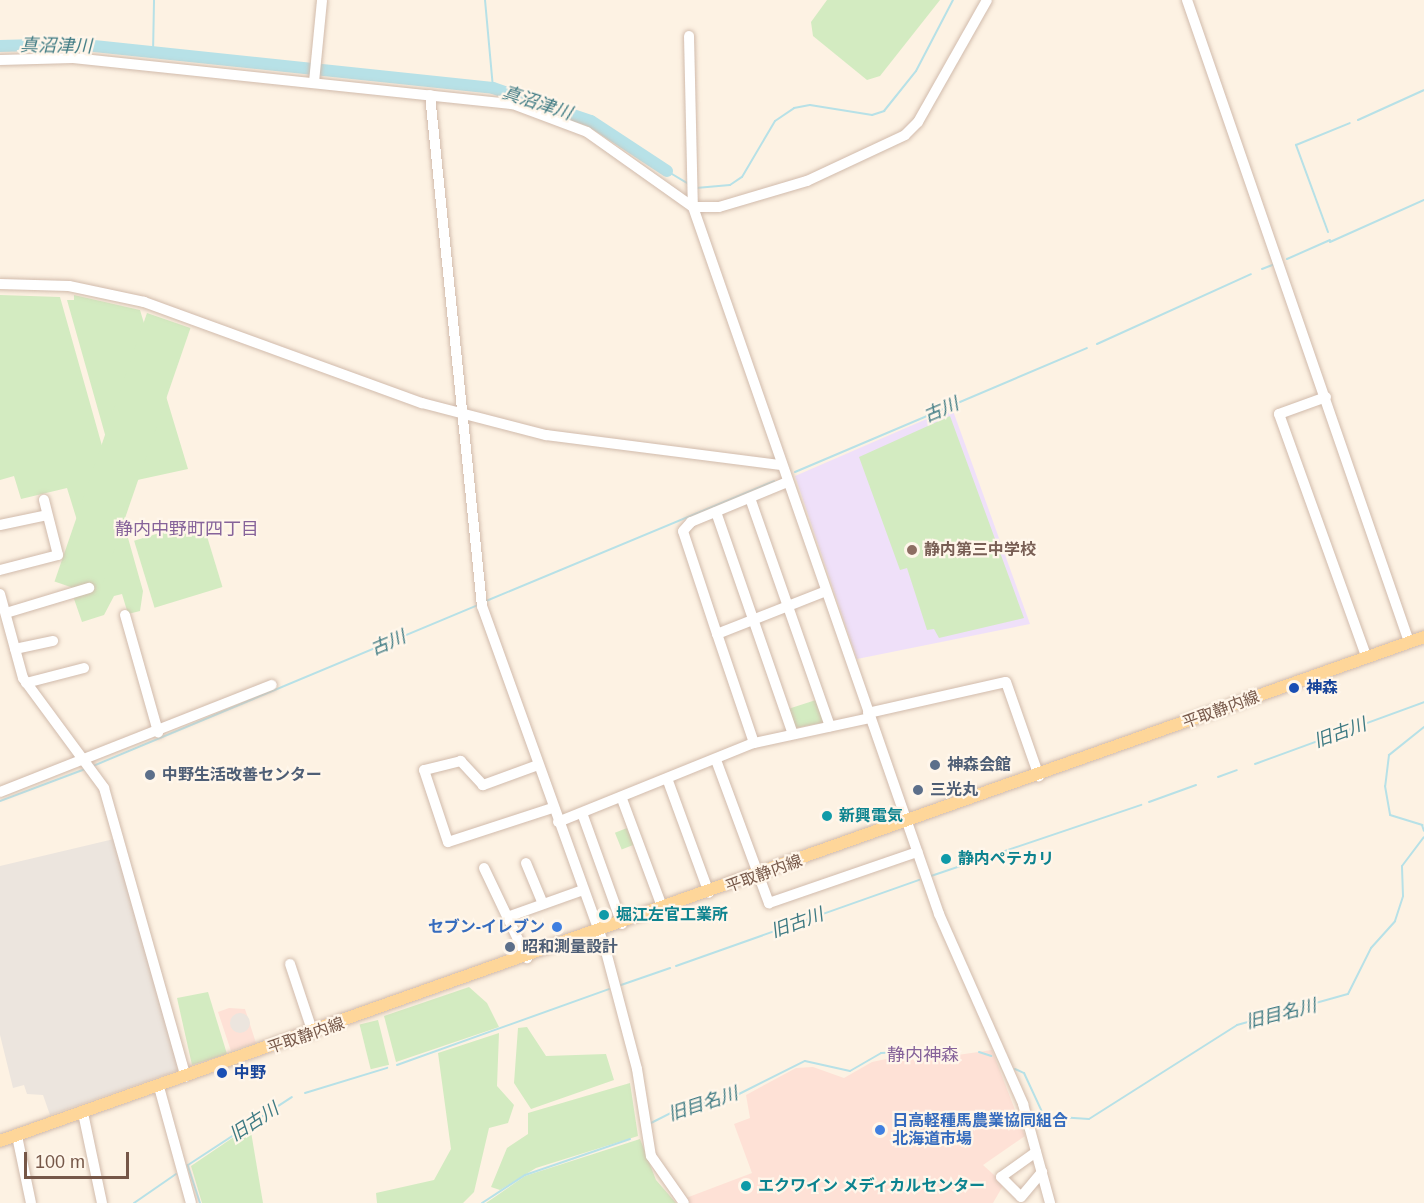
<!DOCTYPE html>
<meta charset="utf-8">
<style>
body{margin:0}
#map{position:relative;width:1424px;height:1203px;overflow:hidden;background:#fdf2e3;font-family:Arial,"Noto Sans JP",sans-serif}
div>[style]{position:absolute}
.commercial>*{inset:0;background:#fee1d6}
.industrial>*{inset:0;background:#ece5de}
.round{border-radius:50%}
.education>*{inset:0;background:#efe0f9}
.green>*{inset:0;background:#d3ebc1;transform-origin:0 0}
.stream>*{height:2px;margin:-1px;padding:0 1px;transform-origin:1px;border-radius:1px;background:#b7e1e7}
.river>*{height:12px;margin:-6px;padding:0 6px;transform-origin:6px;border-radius:6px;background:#b7e1e7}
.roads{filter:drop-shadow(0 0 2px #d1bbac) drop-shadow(0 0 2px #d1bbac)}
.minor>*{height:10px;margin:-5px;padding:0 5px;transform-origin:5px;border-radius:5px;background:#fff}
.major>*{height:12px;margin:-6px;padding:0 6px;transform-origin:6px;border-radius:6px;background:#fed699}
.dots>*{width:16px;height:16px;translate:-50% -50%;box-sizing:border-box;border:3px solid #fff6ea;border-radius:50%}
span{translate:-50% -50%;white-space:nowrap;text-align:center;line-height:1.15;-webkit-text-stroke:4.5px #fff6ea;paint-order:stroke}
.education-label{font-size:16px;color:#785e54;font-weight:700}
.left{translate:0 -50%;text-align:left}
.transit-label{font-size:16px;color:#164399;font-weight:700}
.street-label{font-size:16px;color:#765748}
.service-label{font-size:16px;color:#4e5e75;font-weight:700}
.culture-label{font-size:16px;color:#0d838f;font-weight:700}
.shop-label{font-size:16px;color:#366cbe;font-weight:700}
.right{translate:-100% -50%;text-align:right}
.water-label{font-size:18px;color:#3e7a83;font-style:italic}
.neighbourhood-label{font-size:18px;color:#86639a}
.scale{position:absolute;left:24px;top:1152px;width:105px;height:27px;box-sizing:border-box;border:3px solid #765748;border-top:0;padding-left:8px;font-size:18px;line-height:21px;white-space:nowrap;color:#765748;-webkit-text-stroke:4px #fff6ea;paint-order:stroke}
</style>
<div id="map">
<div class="commercial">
<i style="clip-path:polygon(229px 1008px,245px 1009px,256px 1043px,231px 1051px,218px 1012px)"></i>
<i style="clip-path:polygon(992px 1050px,1025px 1136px,983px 1165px,1004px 1184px,993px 1203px,690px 1203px,686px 1198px,752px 1173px,734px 1124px,750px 1118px,746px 1095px,796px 1068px,813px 1067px,844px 1078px,872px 1062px,900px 1056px,923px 1060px)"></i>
</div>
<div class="industrial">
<i style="clip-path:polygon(114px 839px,179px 1070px,50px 1115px,43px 1095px,27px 1094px,24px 1085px,13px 1088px,0 1035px,0 866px)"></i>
<i class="round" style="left:230px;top:1013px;width:20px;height:20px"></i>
</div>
<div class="education">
<i style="clip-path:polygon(952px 408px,1030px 624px,857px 659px,795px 476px)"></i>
</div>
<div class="green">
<i style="clip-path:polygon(827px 0,940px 0,880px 76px,867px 80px,813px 36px,811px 22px)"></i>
<i style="clip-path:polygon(0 295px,60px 297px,143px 591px,140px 611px,128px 614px,122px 594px,114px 596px,104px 615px,82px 622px,73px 596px,98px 588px,67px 488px,21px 499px,14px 476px,0 480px)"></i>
<i style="clip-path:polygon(74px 295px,140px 310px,188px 469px,119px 484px,67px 300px,74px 300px)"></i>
<i style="left:147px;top:313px;width:46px;height:284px;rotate:19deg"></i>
<i style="clip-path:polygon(950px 416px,1024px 618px,939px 638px,934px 629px,927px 630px,907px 568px,900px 570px,859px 457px)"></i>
<i style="left:202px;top:520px;width:70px;height:71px;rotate:73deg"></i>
<i style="clip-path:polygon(819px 699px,826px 722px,795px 728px,788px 709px)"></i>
<i style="left:627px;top:828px;width:18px;height:13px;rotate:68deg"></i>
<i style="clip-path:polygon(469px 987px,487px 1003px,499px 1027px,396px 1062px,384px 1016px)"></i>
<i style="clip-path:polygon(208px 992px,227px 1054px,192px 1065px,177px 998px)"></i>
<i style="left:378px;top:1020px;width:46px;height:19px;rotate:76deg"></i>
<i style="clip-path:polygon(527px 1027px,546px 1056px,606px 1054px,614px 1080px,531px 1109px,514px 1083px,518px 1028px)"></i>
<i style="clip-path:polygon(499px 1033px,497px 1086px,514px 1105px,508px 1123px,489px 1128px,474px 1192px,463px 1203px,377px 1203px,376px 1193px,434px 1180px,451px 1149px,438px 1053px)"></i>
<i style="clip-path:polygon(630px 1083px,638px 1136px,536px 1168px,500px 1190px,491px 1187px,507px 1148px,528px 1134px,528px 1113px)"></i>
<i style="clip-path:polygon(250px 1126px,263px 1203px,202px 1203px,191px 1166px)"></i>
<i style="clip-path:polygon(640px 1139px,656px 1180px,676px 1203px,486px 1203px,525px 1176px)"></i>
</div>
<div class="stream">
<i style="left:485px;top:0;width:88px;rotate:84.8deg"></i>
<i style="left:153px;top:54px;width:54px;rotate:-88.9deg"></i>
<i style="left:1358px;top:120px;width:72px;rotate:-24.4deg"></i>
<i style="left:667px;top:171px;width:26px;rotate:31deg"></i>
<i style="left:696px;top:188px;width:34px;rotate:-5deg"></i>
<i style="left:730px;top:185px;width:14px;rotate:-34deg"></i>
<i style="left:742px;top:177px;width:65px;rotate:-59.5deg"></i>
<i style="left:775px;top:121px;width:23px;rotate:-34deg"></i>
<i style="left:794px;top:108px;width:16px;rotate:-11deg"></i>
<i style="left:810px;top:105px;width:63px;rotate:9.2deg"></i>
<i style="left:872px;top:115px;width:13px;rotate:-18deg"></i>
<i style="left:884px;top:111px;width:51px;rotate:-51.3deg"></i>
<i style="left:916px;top:71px;width:80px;rotate:-62.5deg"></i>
<i style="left:1328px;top:232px;width:93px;rotate:-110.2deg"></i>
<i style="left:1296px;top:145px;width:58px;rotate:-22.2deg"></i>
<i style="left:1330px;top:242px;width:103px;rotate:-24.1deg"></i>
<i style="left:1287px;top:259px;width:47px;rotate:-23.8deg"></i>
<i style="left:1262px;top:269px;width:14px;rotate:-21deg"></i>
<i style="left:1097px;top:344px;width:169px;rotate:-24.4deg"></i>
<i style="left:795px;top:472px;width:317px;rotate:-23deg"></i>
<i style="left:486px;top:601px;width:312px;rotate:-22.6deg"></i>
<i style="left:1424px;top:727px;width:45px;rotate:141.3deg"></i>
<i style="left:1389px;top:755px;width:31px;rotate:97deg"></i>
<i style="left:1385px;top:786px;width:29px;rotate:80deg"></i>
<i style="left:1390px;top:815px;width:34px;rotate:17deg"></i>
<i style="left:1422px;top:825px;width:6px;rotate:72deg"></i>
<i style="left:1255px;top:764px;width:180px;rotate:-20.1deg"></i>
<i style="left:93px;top:766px;width:417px;rotate:-22.7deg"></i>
<i style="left:1218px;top:777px;width:20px;rotate:-20deg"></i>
<i style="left:0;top:801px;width:91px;rotate:-20.6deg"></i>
<i style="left:1149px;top:802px;width:50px;rotate:-19.9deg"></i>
<i style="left:931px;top:876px;width:222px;rotate:-18.7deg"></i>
<i style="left:676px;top:966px;width:258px;rotate:-19.5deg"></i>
<i style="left:621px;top:985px;width:52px;rotate:-19.1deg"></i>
<i style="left:979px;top:1052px;width:13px;rotate:18deg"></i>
<i style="left:397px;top:1065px;width:225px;rotate:-19.7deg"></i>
<i style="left:1015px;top:1069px;width:10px;rotate:24deg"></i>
<i style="left:1024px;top:1073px;width:47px;rotate:65.1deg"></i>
<i style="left:1044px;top:1116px;width:45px;rotate:3.8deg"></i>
<i style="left:1089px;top:1119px;width:175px;rotate:-32.4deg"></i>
<i style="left:1237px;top:1025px;width:115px;rotate:-15.6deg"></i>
<i style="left:1348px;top:994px;width:51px;rotate:-63.4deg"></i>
<i style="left:1371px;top:948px;width:36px;rotate:-48deg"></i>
<i style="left:1395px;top:921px;width:26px;rotate:-72deg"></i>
<i style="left:1403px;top:896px;width:30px;rotate:-92deg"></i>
<i style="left:1402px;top:866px;width:36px;rotate:-53deg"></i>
<i style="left:305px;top:1093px;width:86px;rotate:-17deg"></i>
<i style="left:651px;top:1123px;width:28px;rotate:-27deg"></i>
<i style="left:676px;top:1110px;width:63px;rotate:-13.8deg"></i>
<i style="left:737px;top:1095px;width:76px;rotate:-26.6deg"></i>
<i style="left:805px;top:1061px;width:46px;rotate:12.5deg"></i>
<i style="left:850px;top:1071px;width:36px;rotate:-30deg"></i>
<i style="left:881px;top:1053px;width:77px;rotate:-3deg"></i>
<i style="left:134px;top:1203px;width:51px;rotate:-34.6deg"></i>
<i style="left:200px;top:1203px;width:40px;rotate:-108deg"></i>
<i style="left:188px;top:1165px;width:124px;rotate:-33.2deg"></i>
<i style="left:482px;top:1203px;width:51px;rotate:-33.1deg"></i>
<i style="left:525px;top:1175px;width:111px;rotate:-18.9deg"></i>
</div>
<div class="river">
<i style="left:0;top:46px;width:75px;rotate:-1.5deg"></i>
<i style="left:75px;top:44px;width:420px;rotate:6deg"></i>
<i style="left:493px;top:88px;width:103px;rotate:18.6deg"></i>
<i style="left:591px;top:121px;width:91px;rotate:33.3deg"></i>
</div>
<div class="roads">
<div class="minor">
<i style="left:1187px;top:0;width:679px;rotate:70.92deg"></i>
<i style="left:689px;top:36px;width:171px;rotate:88.7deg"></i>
<i style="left:693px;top:207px;width:749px;rotate:70.81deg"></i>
<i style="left:939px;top:914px;width:208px;rotate:66.1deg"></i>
<i style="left:1023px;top:1104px;width:103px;rotate:74.7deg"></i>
<i style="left:0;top:60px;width:73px;rotate:-1.6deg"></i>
<i style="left:73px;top:58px;width:442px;rotate:6deg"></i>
<i style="left:513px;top:104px;width:79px;rotate:20.7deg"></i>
<i style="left:587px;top:132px;width:130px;rotate:35.3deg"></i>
<i style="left:693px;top:207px;width:26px"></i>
<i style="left:719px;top:207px;width:92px;rotate:-16.5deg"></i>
<i style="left:807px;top:181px;width:108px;rotate:-25.1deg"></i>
<i style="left:905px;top:135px;width:18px;rotate:-45deg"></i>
<i style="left:918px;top:122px;width:140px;rotate:-60.5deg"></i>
<i style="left:314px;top:82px;width:82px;rotate:-84.4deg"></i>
<i style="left:430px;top:95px;width:514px;rotate:84.19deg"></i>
<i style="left:482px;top:606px;width:359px;rotate:70.2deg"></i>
<i style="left:604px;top:944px;width:129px;rotate:75.2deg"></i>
<i style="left:637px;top:1069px;width:88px;rotate:80.9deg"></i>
<i style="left:651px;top:1156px;width:57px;rotate:54.9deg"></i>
<i style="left:0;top:284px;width:69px;rotate:1.7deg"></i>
<i style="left:69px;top:286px;width:77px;rotate:12deg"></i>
<i style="left:144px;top:302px;width:296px;rotate:20deg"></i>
<i style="left:422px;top:403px;width:128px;rotate:14.5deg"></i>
<i style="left:546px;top:435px;width:237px;rotate:7.3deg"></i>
<i style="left:1326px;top:397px;width:50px;rotate:160.1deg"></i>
<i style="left:1279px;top:414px;width:259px;rotate:70.2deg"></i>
<i style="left:750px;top:498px;width:242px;rotate:70.7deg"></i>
<i style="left:716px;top:512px;width:235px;rotate:70.9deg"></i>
<i style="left:0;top:525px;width:48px;rotate:-12deg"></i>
<i style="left:0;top:570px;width:60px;rotate:-14.5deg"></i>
<i style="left:58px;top:555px;width:57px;rotate:-104.3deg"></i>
<i style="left:0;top:594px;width:87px;rotate:74.7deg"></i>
<i style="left:23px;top:678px;width:137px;rotate:53.6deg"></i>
<i style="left:104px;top:788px;width:300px;rotate:74.2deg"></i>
<i style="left:6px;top:613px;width:87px;rotate:-16.8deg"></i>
<i style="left:125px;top:615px;width:122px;rotate:74.2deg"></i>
<i style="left:717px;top:634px;width:108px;rotate:-108.3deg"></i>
<i style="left:683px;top:531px;width:12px;rotate:-48deg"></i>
<i style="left:691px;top:522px;width:104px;rotate:-22.6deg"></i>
<i style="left:15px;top:649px;width:39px;rotate:-12deg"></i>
<i style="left:26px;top:683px;width:60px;rotate:-14.5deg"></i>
<i style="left:868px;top:713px;width:141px;rotate:-12.7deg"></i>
<i style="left:1006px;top:682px;width:100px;rotate:70.7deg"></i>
<i style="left:754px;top:743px;width:115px;rotate:-108.7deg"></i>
<i style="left:717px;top:634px;width:117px;rotate:-21.5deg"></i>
<i style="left:716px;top:760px;width:153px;rotate:69.7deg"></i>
<i style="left:769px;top:903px;width:157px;rotate:-19deg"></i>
<i style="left:538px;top:765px;width:59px;rotate:160deg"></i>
<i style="left:483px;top:785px;width:33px;rotate:-133deg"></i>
<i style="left:461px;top:761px;width:38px;rotate:166deg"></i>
<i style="left:424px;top:770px;width:76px;rotate:71.6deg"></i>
<i style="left:448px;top:842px;width:109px;rotate:-18.1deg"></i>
<i style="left:668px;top:781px;width:119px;rotate:69.9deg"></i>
<i style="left:0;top:792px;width:292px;rotate:-21.5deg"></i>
<i style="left:622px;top:799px;width:117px;rotate:69.6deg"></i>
<i style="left:582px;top:813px;width:118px;rotate:70.2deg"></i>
<i style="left:558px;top:822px;width:211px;rotate:-22deg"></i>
<i style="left:754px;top:743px;width:119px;rotate:-12.2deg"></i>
<i style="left:526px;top:863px;width:44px;rotate:67.5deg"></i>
<i style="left:484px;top:868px;width:100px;rotate:64.5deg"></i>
<i style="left:510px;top:916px;width:77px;rotate:-19.6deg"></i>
<i style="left:290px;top:964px;width:73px;rotate:71.6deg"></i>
<i style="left:159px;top:1087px;width:120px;rotate:74.6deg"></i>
<i style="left:83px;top:1113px;width:92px;rotate:78.1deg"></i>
<i style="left:17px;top:1136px;width:68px;rotate:78.2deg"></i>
<i style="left:1036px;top:1152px;width:43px;rotate:144.5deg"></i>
<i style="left:1001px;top:1177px;width:28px;rotate:45deg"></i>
<i style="left:1021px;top:1197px;width:33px;rotate:-50deg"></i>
</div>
<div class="major">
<i style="left:0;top:1141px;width:1511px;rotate:-19.49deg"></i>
</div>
</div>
<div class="dots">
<i style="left:912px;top:550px;background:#8d6e63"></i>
<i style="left:1294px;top:688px;background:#1a4fb4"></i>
<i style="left:935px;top:765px;background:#5c6f8a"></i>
<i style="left:150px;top:775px;background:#5c6f8a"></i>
<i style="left:918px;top:790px;background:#5c6f8a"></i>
<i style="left:827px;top:816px;background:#0f9aa8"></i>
<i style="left:946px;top:859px;background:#0f9aa8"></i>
<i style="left:604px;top:915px;background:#0f9aa8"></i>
<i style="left:557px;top:927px;background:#3f7fe0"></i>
<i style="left:510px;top:947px;background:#5c6f8a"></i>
<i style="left:222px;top:1073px;background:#1a4fb4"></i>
<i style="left:880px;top:1130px;background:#3f7fe0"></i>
<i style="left:746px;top:1186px;background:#0f9aa8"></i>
</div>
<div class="education-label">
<span class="left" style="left:924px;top:550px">静内第三中学校</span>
</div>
<div class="transit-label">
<span class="left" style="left:1306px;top:688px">神森</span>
<span class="left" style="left:234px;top:1073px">中野</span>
</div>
<div class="street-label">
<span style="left:1221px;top:710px;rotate:-20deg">平取静内線</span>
<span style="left:764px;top:874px;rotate:-20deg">平取静内線</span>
<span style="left:306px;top:1036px;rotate:-19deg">平取静内線</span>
</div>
<div class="service-label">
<span class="left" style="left:947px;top:765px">神森会館</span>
<span class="left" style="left:162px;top:775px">中野生活改善センター</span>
<span class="left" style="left:930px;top:790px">三光丸</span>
<span class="left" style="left:522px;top:947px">昭和測量設計</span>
</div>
<div class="culture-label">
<span class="left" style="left:839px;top:816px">新興電気</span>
<span class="left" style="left:958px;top:859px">静内ぺテカリ</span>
<span class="left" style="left:616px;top:915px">堀江左官工業所</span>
<span class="left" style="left:758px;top:1186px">エクワイン メディカルセンター</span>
</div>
<div class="shop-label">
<span class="right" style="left:545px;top:927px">セブン-イレブン</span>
<span class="left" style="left:892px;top:1130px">日高軽種馬農業協同組合<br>北海道市場</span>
</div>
<div class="water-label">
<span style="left:56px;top:46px;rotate:1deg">真沼津川</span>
<span style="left:537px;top:103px;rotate:18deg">真沼津川</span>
<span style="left:941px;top:410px;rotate:-23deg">古川</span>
<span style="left:388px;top:643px;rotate:-23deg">古川</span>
<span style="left:1340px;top:733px;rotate:-20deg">旧古川</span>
<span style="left:797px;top:923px;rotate:-20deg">旧古川</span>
<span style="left:1281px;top:1014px;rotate:-14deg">旧目名川</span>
<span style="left:703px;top:1104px;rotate:-18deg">旧目名川</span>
<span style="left:254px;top:1122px;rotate:-33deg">旧古川</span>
</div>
<div class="neighbourhood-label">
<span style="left:187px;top:529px">静内中野町四丁目</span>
<span style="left:923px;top:1055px">静内神森</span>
</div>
<div class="scale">100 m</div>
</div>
